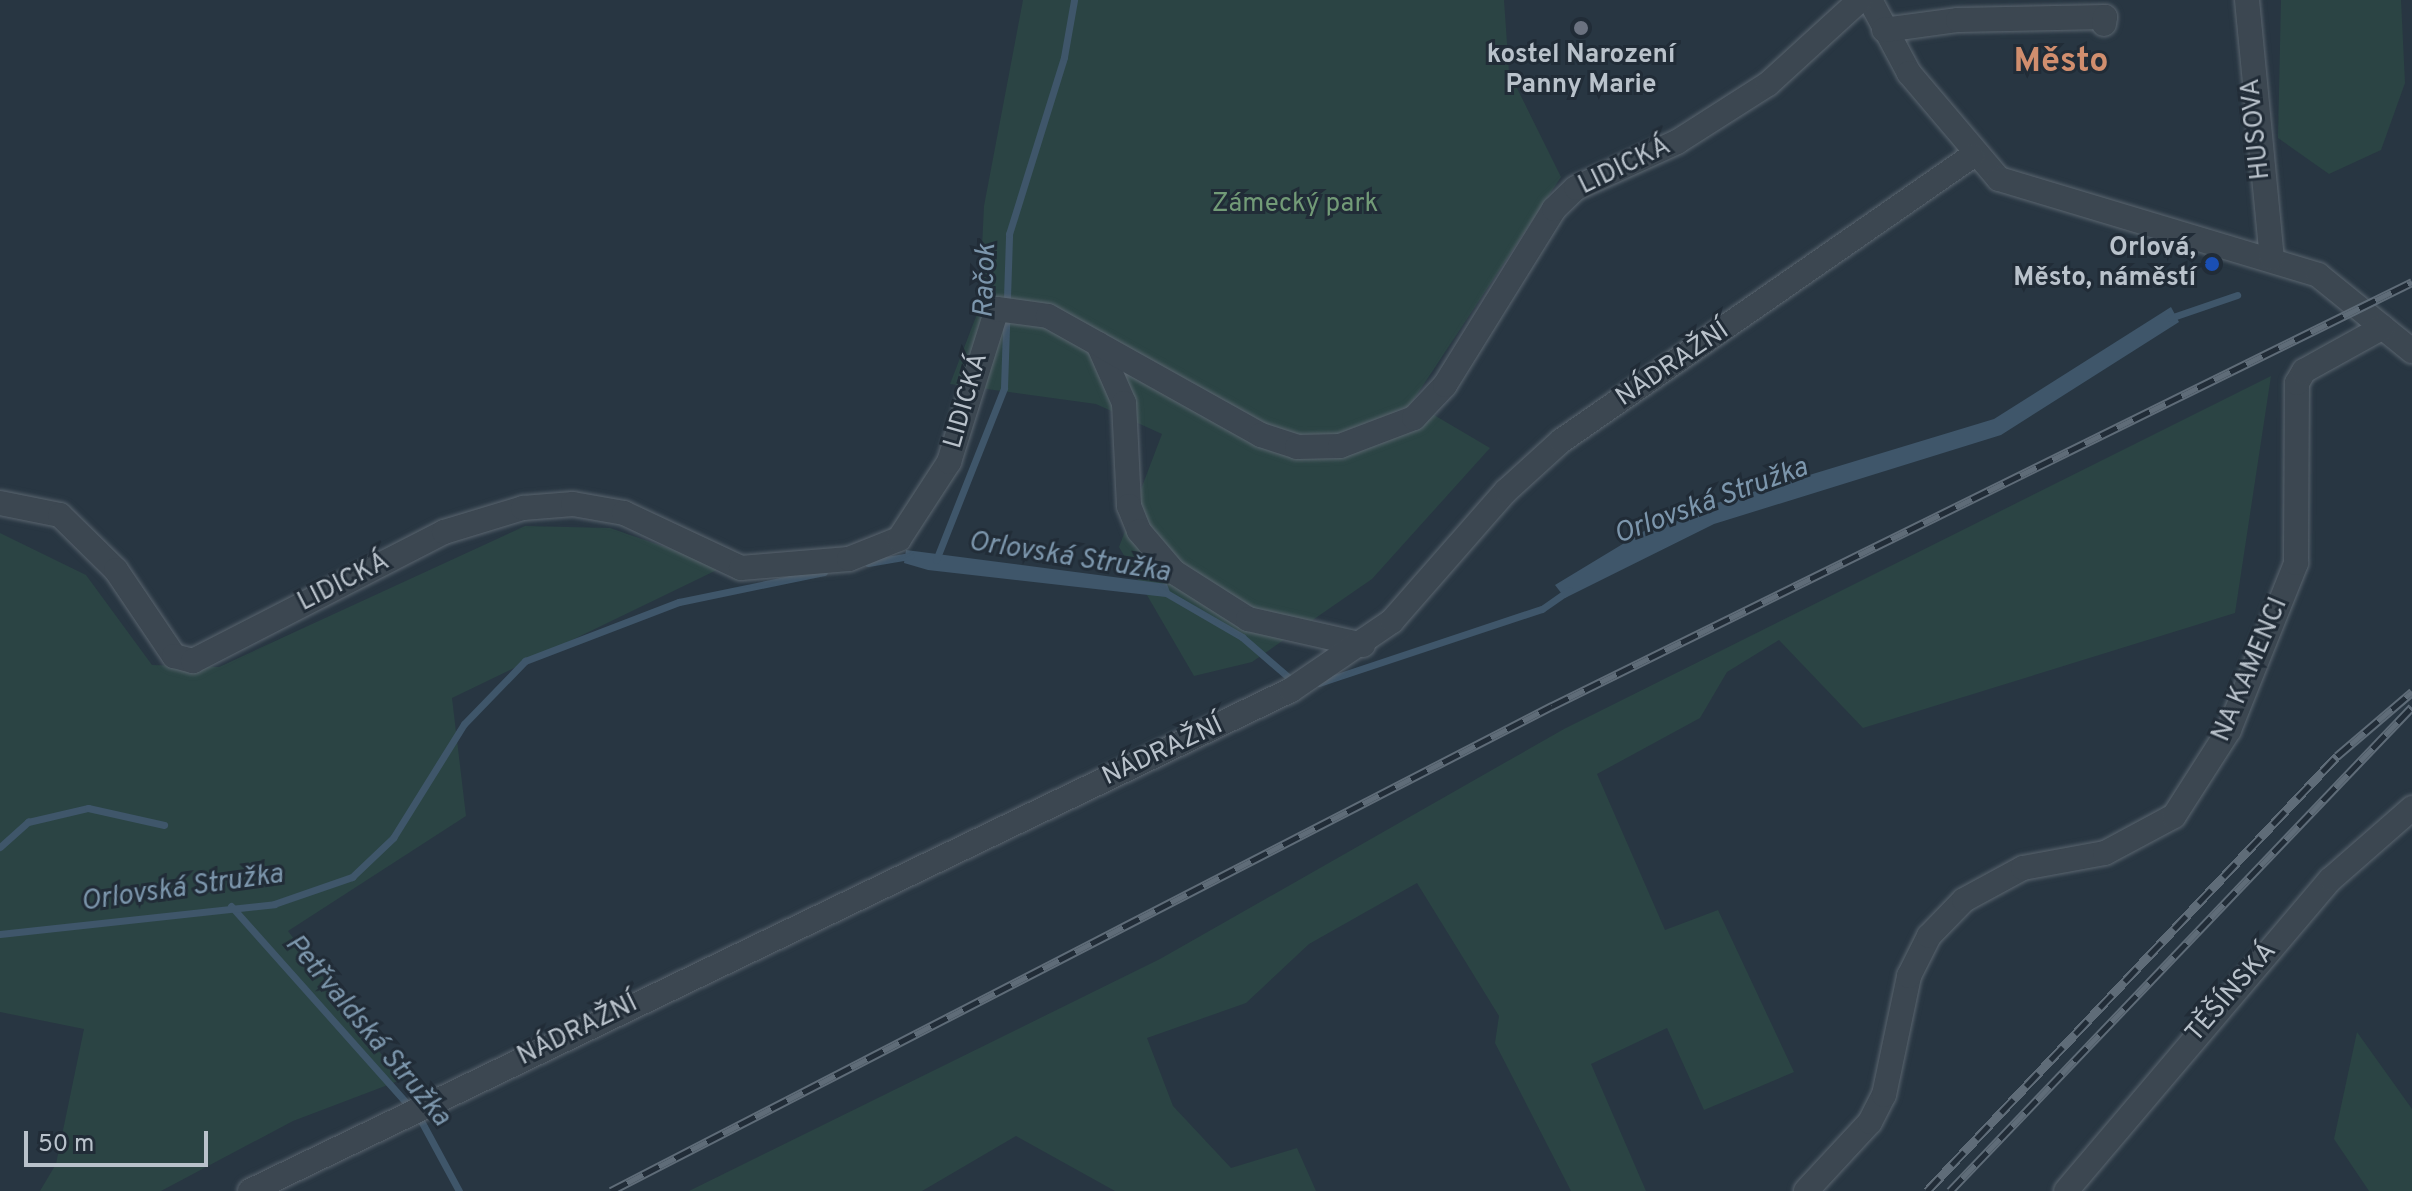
<!DOCTYPE html>
<meta charset="utf-8">
<style>
body{margin:0}
#map{position:relative;width:2412px;height:1191px;overflow:hidden;background:#283642;font-family:Overpass,sans-serif}
div>[style]{position:absolute}
.green>*{inset:0;background:#2b4444}
.water>*{inset:0;background:#3f566a}
.stream>*{height:7px;margin:-3.5px;padding:0 3.5px;transform-origin:3.5px;border-radius:3.5px;background:#3f566a}
.roads{filter:drop-shadow(0 0 2px #5a656f) drop-shadow(0 0 2px #5a656f)}
.minor>*{height:24px;margin:-12px;padding:0 12px;transform-origin:12px;border-radius:12px;background:#3c4751}
.rail>*{height:9px;margin-top:-4.5px;transform-origin:0;background:repeating-linear-gradient(90deg,#212c37 0 18px,#5f6c78 0 36px);box-sizing:border-box;border-block:2px solid #5f6c78}
.dots>*{width:22px;height:22px;translate:-50% -50%;box-sizing:border-box;border:4px solid #212c37;border-radius:50%}
span{translate:-50% -50%;white-space:nowrap;text-align:center;line-height:1.15;-webkit-text-stroke:6px #212c37;paint-order:stroke}
.poi-label{font-size:26px;color:#b9c2cb;font-weight:700}
.right{translate:-100% -50%;text-align:right}
.street-label{font-size:26px;color:#b9c2cb}
.park-label{font-size:26px;color:#729b77}
.water-label{font-size:28px;color:#7c96ac;font-style:italic}
.district-label{font-size:34px;color:#d18e6e;font-weight:700}
.scale{position:absolute;left:24px;top:1131px;width:184px;height:36px;box-sizing:border-box;border:4px solid #b9c2cb;border-top:0;padding-left:10px;font-size:24px;line-height:28px;white-space:nowrap;color:#b9c2cb;-webkit-text-stroke:6px #212c37;paint-order:stroke}
</style>
<div id="map">
<div class="green">
<i style="clip-path:polygon(1023px 0,1504px 0,1509px 72px,1561px 177px,1412px 402px,1490px 448px,1372px 579px,1252px 662px,1194px 676px,1119px 547px,1162px 434px,1096px 404px,950px 384px,979px 309px,984px 206px)"></i>
<i style="clip-path:polygon(2281px 0,2401px 0,2405px 83px,2381px 150px,2329px 174px,2278px 138px)"></i>
<i style="clip-path:polygon(2271px 376px,2235px 613px,1863px 728px,1779px 640px,1727px 672px,1700px 718px,1597px 774px,1665px 930px,1718px 910px,1794px 1072px,1704px 1110px,1667px 1028px,1591px 1064px,1646px 1191px,1571px 1191px,1495px 1043px,1499px 1016px,1417px 883px,1309px 944px,1246px 1003px,1147px 1038px,1173px 1106px,1231px 1168px,1297px 1148px,1316px 1191px,1115px 1191px,1016px 1136px,922px 1191px,689px 1191px,1160px 959px,1564px 729px)"></i>
<i style="clip-path:polygon(525px 526px,610px 528px,723px 567px,452px 698px,466px 816px,288px 931px,401px 1080px,293px 1121px,161px 1191px,40px 1191px,56px 1164px,84px 1029px,0 1012px,0 533px,86px 575px,152px 665px,219px 667px)"></i>
<i style="clip-path:polygon(2357px 1032px,2412px 1109px,2412px 1191px,2369px 1191px,2334px 1139px)"></i>
</div>
<div class="water">
<i style="clip-path:polygon(2171px 307px,2179px 322px,2001px 435px,1714px 524px,1565px 598px,1555px 585px,1664px 519px,1994px 419px)"></i>
<i style="clip-path:polygon(906px 550px,1167px 584px,1170px 592px,1166px 597px,928px 570px,904px 563px)"></i>
</div>
<div class="stream">
<i style="left:2170px;top:318px;width:71px;rotate:-18.9deg"></i>
<i style="left:936px;top:560px;width:185px;rotate:-68.4deg"></i>
<i style="left:1004px;top:388px;width:154px;rotate:-88.1deg"></i>
<i style="left:1009px;top:234px;width:185px;rotate:-72.7deg"></i>
<i style="left:1064px;top:57px;width:58px;rotate:-80deg"></i>
<i style="left:868px;top:563px;width:43px;rotate:-9.5deg"></i>
<i style="left:1161px;top:590px;width:94px;rotate:30.1deg"></i>
<i style="left:1242px;top:637px;width:69px;rotate:40.9deg"></i>
<i style="left:1319px;top:683px;width:235px;rotate:-18.4deg"></i>
<i style="left:1542px;top:609px;width:33px;rotate:-35deg"></i>
<i style="left:0;top:847px;width:38px;rotate:-42deg"></i>
<i style="left:28px;top:822px;width:62px;rotate:-13.1deg"></i>
<i style="left:88px;top:808px;width:78px;rotate:12.6deg"></i>
<i style="left:231px;top:906px;width:269px;rotate:48.3deg"></i>
<i style="left:0;top:934px;width:276px;rotate:-6.2deg"></i>
<i style="left:274px;top:904px;width:83px;rotate:-19.1deg"></i>
<i style="left:352px;top:877px;width:57px;rotate:-43.6deg"></i>
<i style="left:393px;top:838px;width:134px;rotate:-58.1deg"></i>
<i style="left:464px;top:724px;width:88px;rotate:-45.9deg"></i>
<i style="left:525px;top:661px;width:165px;rotate:-21deg"></i>
<i style="left:679px;top:602px;width:148px;rotate:-11.7deg"></i>
<i style="left:419px;top:1117px;width:84px;rotate:61.6deg"></i>
</div>
<div class="roads">
<div class="minor">
<i style="left:1870px;top:0;width:83px;rotate:61.9deg"></i>
<i style="left:1909px;top:73px;width:139px;rotate:49.7deg"></i>
<i style="left:1999px;top:179px;width:333px;rotate:16.7deg"></i>
<i style="left:2318px;top:275px;width:121px;rotate:39deg"></i>
<i style="left:2247px;top:0;width:259px;rotate:84.5deg"></i>
<i style="left:1884px;top:30px;width:75px;rotate:-7.7deg"></i>
<i style="left:1958px;top:20px;width:147px;rotate:-1.2deg"></i>
<i style="left:2105px;top:17px;width:7px;rotate:98deg"></i>
<i style="left:1098px;top:344px;width:64px;rotate:66.2deg"></i>
<i style="left:1124px;top:403px;width:103px;rotate:87.2deg"></i>
<i style="left:1129px;top:506px;width:27px;rotate:68deg"></i>
<i style="left:1139px;top:531px;width:54px;rotate:49.5deg"></i>
<i style="left:1174px;top:572px;width:88px;rotate:32.4deg"></i>
<i style="left:1248px;top:619px;width:118px;rotate:12.7deg"></i>
<i style="left:0;top:503px;width:61px;rotate:11.3deg"></i>
<i style="left:60px;top:515px;width:78px;rotate:44.5deg"></i>
<i style="left:116px;top:570px;width:104px;rotate:56deg"></i>
<i style="left:174px;top:656px;width:20px;rotate:15deg"></i>
<i style="left:193px;top:661px;width:282px;rotate:-27.2deg"></i>
<i style="left:444px;top:532px;width:83px;rotate:-16.9deg"></i>
<i style="left:523px;top:508px;width:50px;rotate:-4.6deg"></i>
<i style="left:573px;top:504px;width:52px;rotate:10deg"></i>
<i style="left:624px;top:513px;width:129px;rotate:25.2deg"></i>
<i style="left:741px;top:568px;width:108px;rotate:-4.8deg"></i>
<i style="left:849px;top:559px;width:54px;rotate:-21.8deg"></i>
<i style="left:899px;top:539px;width:92px;rotate:-57deg"></i>
<i style="left:949px;top:462px;width:160px;rotate:-72.6deg"></i>
<i style="left:997px;top:309px;width:51px;rotate:7.8deg"></i>
<i style="left:1048px;top:316px;width:244px;rotate:29.2deg"></i>
<i style="left:1261px;top:435px;width:38px;rotate:18deg"></i>
<i style="left:1297px;top:447px;width:43px;rotate:-1.3deg"></i>
<i style="left:1340px;top:446px;width:79px;rotate:-20.7deg"></i>
<i style="left:1414px;top:418px;width:45px;rotate:-46.8deg"></i>
<i style="left:1445px;top:385px;width:207px;rotate:-58.2deg"></i>
<i style="left:1554px;top:209px;width:30px;rotate:-44deg"></i>
<i style="left:1576px;top:188px;width:111px;rotate:-24.5deg"></i>
<i style="left:1677px;top:142px;width:108px;rotate:-32.5deg"></i>
<i style="left:1768px;top:84px;width:125px;rotate:-42.4deg"></i>
<i style="left:250px;top:1191px;width:1155px;rotate:-25.7deg"></i>
<i style="left:1291px;top:690px;width:122px;rotate:-34.3deg"></i>
<i style="left:1392px;top:621px;width:173px;rotate:-48.8deg"></i>
<i style="left:1506px;top:491px;width:74px;rotate:-42.3deg"></i>
<i style="left:1561px;top:441px;width:500px;rotate:-34.74deg"></i>
<i style="left:1806px;top:1191px;width:94px;rotate:-47.2deg"></i>
<i style="left:1870px;top:1122px;width:30px;rotate:-63deg"></i>
<i style="left:1884px;top:1095px;width:122px;rotate:-78.1deg"></i>
<i style="left:1909px;top:976px;width:45px;rotate:-63.4deg"></i>
<i style="left:1929px;top:936px;width:50px;rotate:-45.8deg"></i>
<i style="left:1964px;top:900px;width:67px;rotate:-28.5deg"></i>
<i style="left:2023px;top:868px;width:83px;rotate:-10.4deg"></i>
<i style="left:2105px;top:853px;width:78px;rotate:-28.2deg"></i>
<i style="left:2174px;top:816px;width:102px;rotate:-57.4deg"></i>
<i style="left:2229px;top:730px;width:180px;rotate:-68.1deg"></i>
<i style="left:2296px;top:563px;width:180px;rotate:-89.7deg"></i>
<i style="left:2297px;top:383px;width:14px;rotate:-60deg"></i>
<i style="left:2304px;top:371px;width:90px;rotate:-29.1deg"></i>
<i style="left:2066px;top:1191px;width:409px;rotate:-49.7deg"></i>
<i style="left:2331px;top:879px;width:108px;rotate:-41.2deg"></i>
</div>
</div>
<div class="rail">
<i style="left:611px;top:1191px;width:1059px;rotate:-27.27deg"></i>
<i style="left:1552px;top:706px;width:959px;rotate:-26.24deg"></i>
<i style="left:1927px;top:1191px;width:598px;rotate:-46.69deg"></i>
<i style="left:2337px;top:756px;width:99px;rotate:-40.5deg"></i>
<i style="left:1950px;top:1191px;width:669px;rotate:-46.33deg"></i>
</div>
<div class="dots">
<i style="left:1581px;top:28px;background:#6b7280"></i>
<i style="left:2212px;top:264px;background:#1a4fb4"></i>
</div>
<div class="poi-label">
<span style="left:1581px;top:71px">kostel Narození<br>Panny Marie</span>
<span class="right" style="left:2196px;top:264px">Orlová,<br>Město, náměstí</span>
</div>
<div class="street-label">
<span style="left:2257px;top:129px;rotate:-96deg">HUSOVA</span>
<span style="left:1625px;top:167px;rotate:-26deg">LIDICKÁ</span>
<span style="left:1673px;top:365px;rotate:-34deg">NÁDRAŽNÍ</span>
<span style="left:967px;top:401px;rotate:-74deg">LIDICKÁ</span>
<span style="left:344px;top:583px;rotate:-27deg">LIDICKÁ</span>
<span style="left:2251px;top:670px;rotate:-67deg">NA KAMENCI</span>
<span style="left:1163px;top:752px;rotate:-25deg">NÁDRAŽNÍ</span>
<span style="left:2232px;top:993px;rotate:-49deg">TĚŠÍNSKÁ</span>
<span style="left:578px;top:1031px;rotate:-26deg">NÁDRAŽNÍ</span>
</div>
<div class="park-label">
<span style="left:1295px;top:205px">Zámecký park</span>
</div>
<div class="water-label">
<span style="left:986px;top:281px;rotate:-88deg">Račok</span>
<span style="left:1711px;top:502px;rotate:-20deg">Orlovská Stružka</span>
<span style="left:1069px;top:558px;rotate:9deg">Orlovská Stružka</span>
<span style="left:182px;top:889px;rotate:-8deg">Orlovská Stružka</span>
<span style="left:367px;top:1031px;rotate:50deg">Petřvaldská Stružka</span>
</div>
<div class="district-label">
<span style="left:2061px;top:63px">Město</span>
</div>
<div class="scale">50 m</div>
</div>
